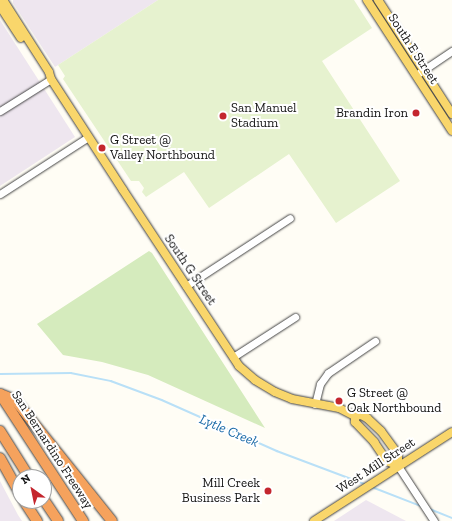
<!DOCTYPE html>
<style>
body{margin:0}
#map{position:relative;width:452px;height:521px;overflow:hidden;background:#fffdf5;font-family:"Zilla Slab",serif}
div>[style]{position:absolute}
.industrial>*{inset:0;background:#eee6ef}
.green>*{inset:0;background:#d5ebbd}
.pitch>*{inset:0;background:#e6f2cf}
.stream>*{height:1.5px;margin:-0.75px;padding:0 0.75px;transform-origin:0.75px;border-radius:0.75px;background:#b9e0f7}
.roads{filter:drop-shadow(0 0 1px #444) drop-shadow(0 0 1px #444)}
.minor>*{height:7px;margin:-3.5px;padding:0 3.5px;transform-origin:3.5px;border-radius:3.5px;background:#fff}
.major>*{height:8px;margin:-4px;padding:0 4px;transform-origin:4px;border-radius:4px;background:#f9d66b}
.highway>*{height:10px;margin:-5px;padding:0 5px;transform-origin:5px;border-radius:5px;background:#f5a25d}
.dots>*{width:11px;height:11px;translate:-50% -50%;box-sizing:border-box;border:2px solid #fff;border-radius:50%}
span{translate:-50% -50%;white-space:nowrap;text-align:center;line-height:1.15;-webkit-text-stroke:4px #fff;paint-order:stroke}
.street-label{font-size:13px;color:#111}
.poi-label{font-size:13px;color:#111}
.left{translate:0 -50%;text-align:left}
.right{translate:-100% -50%;text-align:right}
.water-label{font-size:14px;color:#1768a6;font-style:italic}
.north{position:absolute;left:12px;top:469px;width:40px;height:40px;box-sizing:border-box;background:#fff;border:1px solid #a0a0a0;border-radius:50%;rotate:327deg;font-size:11px;font-weight:700;line-height:16px;text-align:center;color:#111}
.north::after{content:'';display:block;margin:auto;width:14px;height:18px;background:#c4262e;clip-path:polygon(50% 0,100% 100%,50% 72%,0 100%)}
</style>
<div id="map">
<div class="industrial">
<i style="clip-path:polygon(13px 0,158px 0,55px 67px,13px 3px)"></i>
<i style="clip-path:polygon(0 20px,75px 137px,0 186px)"></i>
<i style="clip-path:polygon(0 481px,18px 515px,22px 521px,0 521px)"></i>
<i style="clip-path:polygon(366px 500px,406px 521px,334px 521px)"></i>
</div>
<div class="green">
<i style="clip-path:polygon(149px 251px,152px 253px,265px 428px,148px 375px,102px 362px,63px 355px,37px 324px)"></i>
</div>
<div class="pitch">
<i style="clip-path:polygon(158px 0,354px 0,372px 28px,322px 61px,400px 181px,336px 223px,289px 154px,209px 208px,184px 172px,146px 197px,142px 192px,144px 188px,139px 181px,131px 181px,63px 79px,65px 76px,58px 65px)"></i>
</div>
<div class="stream">
<i style="left:0;top:374px;width:71px;rotate:-0.8deg"></i>
<i style="left:71px;top:373px;width:41px;rotate:11.3deg"></i>
<i style="left:111px;top:381px;width:54px;rotate:20.4deg"></i>
<i style="left:162px;top:400px;width:126px;rotate:23.9deg"></i>
<i style="left:277px;top:451px;width:94px;rotate:20.6deg"></i>
<i style="left:372px;top:487px;width:53px;rotate:21.2deg"></i>
<i style="left:430px;top:509px;width:24px;rotate:22deg"></i>
</div>
<div class="roads">
<div class="minor">
<i style="left:419px;top:73px;width:40px;rotate:-34deg"></i>
<i style="left:0;top:111px;width:60px;rotate:-32.1deg"></i>
<i style="left:0;top:194px;width:105px;rotate:-32.9deg"></i>
<i style="left:186px;top:286px;width:124px;rotate:-33.2deg"></i>
<i style="left:233px;top:357px;width:74px;rotate:-32.8deg"></i>
<i style="left:315px;top:404px;width:21px;rotate:-76deg"></i>
<i style="left:320px;top:384px;width:14px;rotate:-54deg"></i>
<i style="left:328px;top:373px;width:57px;rotate:-34.2deg"></i>
<i style="left:398px;top:466px;width:66px;rotate:56.8deg"></i>
</div>
<div class="major">
<i style="left:3px;top:0;width:85px;rotate:57.4deg"></i>
<i style="left:49px;top:72px;width:7px;rotate:74deg"></i>
<i style="left:51px;top:79px;width:132px;rotate:57deg"></i>
<i style="left:123px;top:190px;width:211px;rotate:56.6deg"></i>
<i style="left:239px;top:366px;width:21px;rotate:41deg"></i>
<i style="left:255px;top:380px;width:23px;rotate:31deg"></i>
<i style="left:275px;top:392px;width:18px;rotate:22deg"></i>
<i style="left:292px;top:399px;width:48px;rotate:10.8deg"></i>
<i style="left:339px;top:408px;width:18px;rotate:27deg"></i>
<i style="left:355px;top:416px;width:6px;rotate:-9deg"></i>
<i style="left:361px;top:415px;width:7px;rotate:27deg"></i>
<i style="left:367px;top:418px;width:19px;rotate:43deg"></i>
<i style="left:381px;top:431px;width:29px;rotate:54deg"></i>
<i style="left:398px;top:454px;width:12px;rotate:90deg"></i>
<i style="left:367px;top:0;width:156px;rotate:57deg"></i>
<i style="left:378px;top:0;width:136px;rotate:57deg"></i>
<i style="left:0;top:6px;width:38px;rotate:57deg"></i>
<i style="left:355px;top:416px;width:6px;rotate:90deg"></i>
<i style="left:355px;top:422px;width:28px;rotate:46deg"></i>
<i style="left:374px;top:442px;width:23px;rotate:56deg"></i>
<i style="left:387px;top:461px;width:12px;rotate:24deg"></i>
<i style="left:314px;top:521px;width:164px;rotate:-32.8deg"></i>
</div>
<div class="highway">
<i style="left:0;top:394px;width:16px;rotate:22deg"></i>
<i style="left:15px;top:400px;width:155px;rotate:51.3deg"></i>
<i style="left:0;top:394px;width:152px;rotate:56.8deg"></i>
<i style="left:0;top:431px;width:54px;rotate:57.8deg"></i>
<i style="left:0;top:458px;width:41px;rotate:60.9deg"></i>
<i style="left:44px;top:500px;width:25px;rotate:56deg"></i>
<i style="left:24px;top:501px;width:24px;rotate:57deg"></i>
</div>
</div>
<div class="dots">
<i style="left:416px;top:113px;background:#c4262e"></i>
<i style="left:223px;top:116px;background:#c4262e"></i>
<i style="left:102px;top:148px;background:#c4262e"></i>
<i style="left:339px;top:401px;background:#c4262e"></i>
<i style="left:268px;top:491px;background:#c4262e"></i>
</div>
<div class="street-label">
<span style="left:413px;top:49px;rotate:57deg">South E Street</span>
<span style="left:190px;top:270px;rotate:56deg">South G Street</span>
<span style="left:52px;top:450px;rotate:57deg">San Bernardino Freeway</span>
<span style="left:376px;top:466px;rotate:-33deg">West Mill Street</span>
</div>
<div class="poi-label">
<span class="left" style="left:231px;top:116px">San Manuel<br>Stadium</span>
<span class="right" style="left:408px;top:113px">Brandin Iron</span>
<span class="left" style="left:110px;top:148px">G Street @<br>Valley Northbound</span>
<span class="left" style="left:347px;top:401px">G Street @<br>Oak Northbound</span>
<span class="right" style="left:260px;top:491px">Mill Creek<br>Business Park</span>
</div>
<div class="water-label">
<span style="left:229px;top:431px;rotate:23deg">Lytle Creek</span>
</div>
<div class="north">N</div>
</div>
